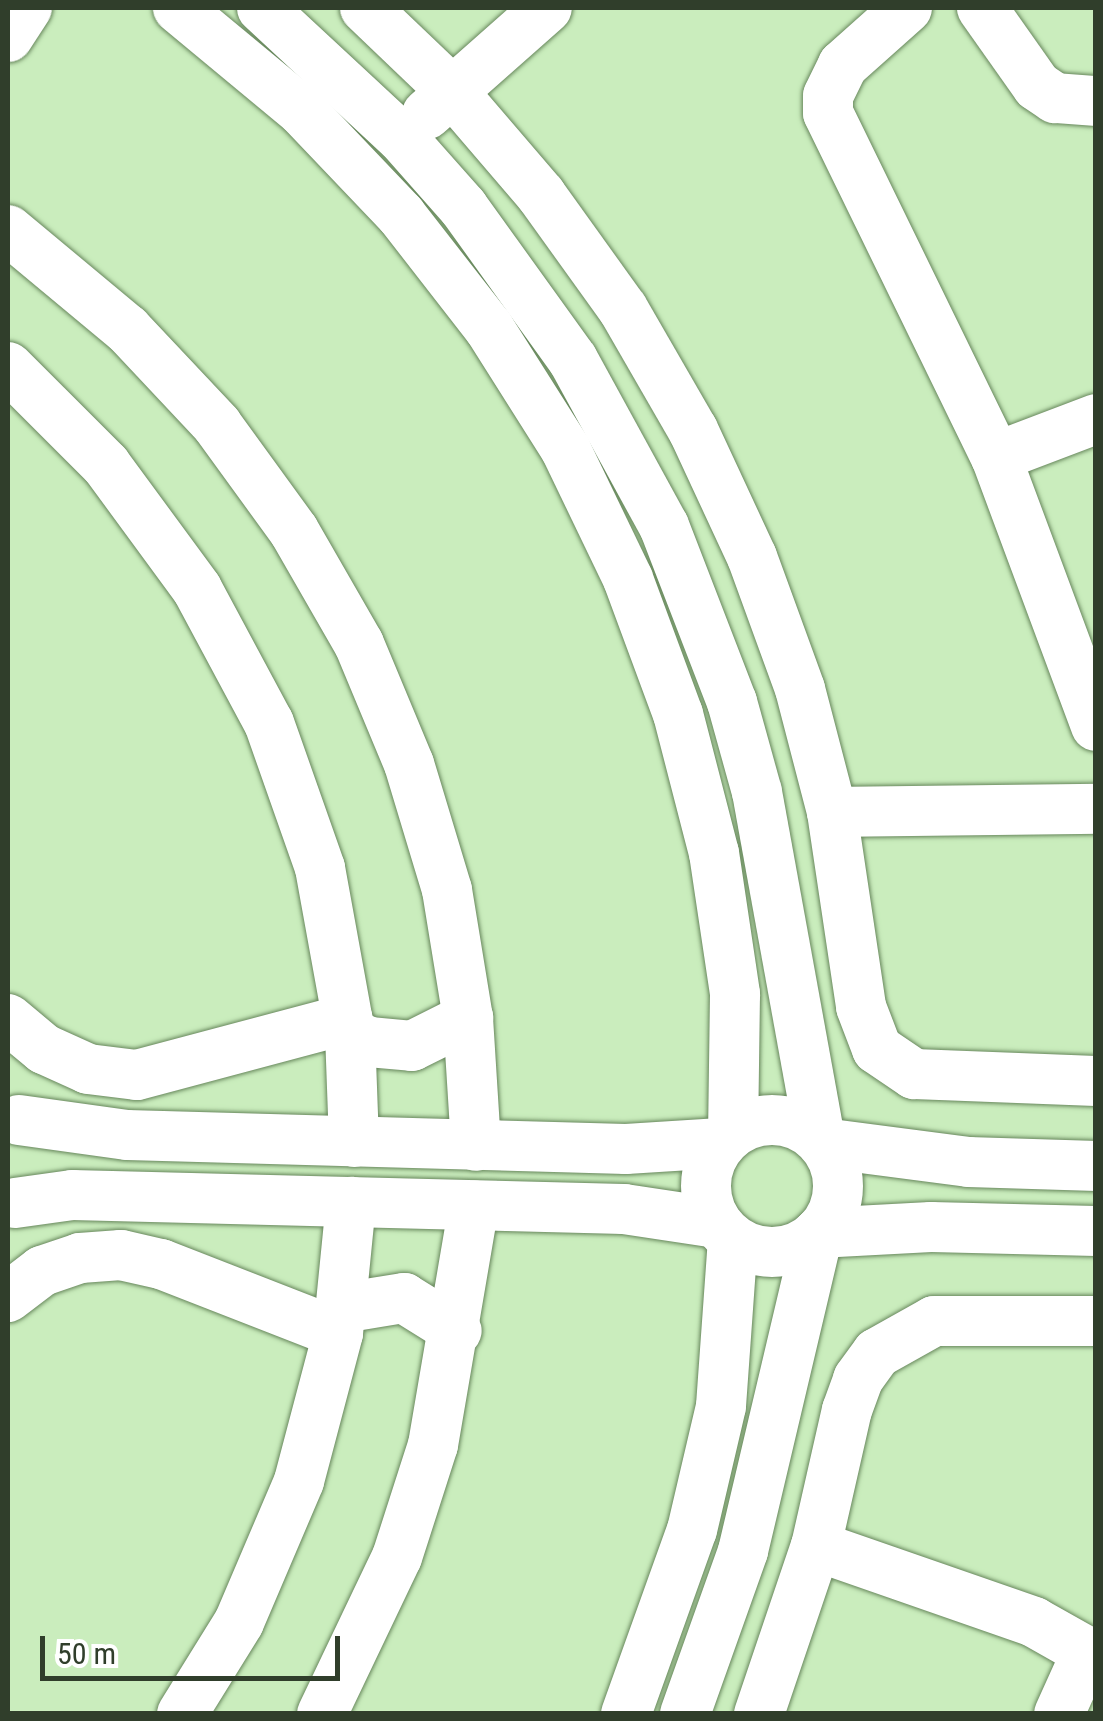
<!DOCTYPE html>
<style>
body{margin:0}
#map{position:relative;width:1103px;height:1721px;overflow:hidden;background:#caedbd;font-family:"Roboto Condensed",sans-serif}
div>[style]{position:absolute}
.roads{filter:drop-shadow(0 0 2px #67875c) drop-shadow(0 0 2px #67875c)}
.minor>*{height:50px;margin:-25px;padding:0 25px;transform-origin:25px;border-radius:25px;background:#fff}
.minor>.ring{margin:-25px;padding:0;box-sizing:content-box;background:none;border:50px solid #fff;border-radius:50%}
span{translate:-50% -50%;white-space:nowrap;text-align:center;line-height:1.15;-webkit-text-stroke:9px #fff;paint-order:stroke}
.frame{position:absolute;inset:0;border:10px solid #303e2b;pointer-events:none}
.scale{position:absolute;left:40px;top:1636px;width:300px;height:45px;box-sizing:border-box;border:5px solid #303e2b;border-top:0;padding-left:12px;font-size:30px;line-height:35px;white-space:nowrap;color:#303e2b;-webkit-text-stroke:8px #fff;paint-order:stroke}
</style>
<div id="map">
<div class="roads">
<div class="minor">
<i style="left:178px;top:8px;width:161px;rotate:39.7deg"></i>
<i style="left:302px;top:111px;width:144px;rotate:46.4deg"></i>
<i style="left:401px;top:215px;width:143px;rotate:52.1deg"></i>
<i style="left:489px;top:328px;width:144px;rotate:57.7deg"></i>
<i style="left:566px;top:450px;width:143px;rotate:64.3deg"></i>
<i style="left:628px;top:579px;width:144px;rotate:69.7deg"></i>
<i style="left:678px;top:714px;width:144px;rotate:75.5deg"></i>
<i style="left:714px;top:853px;width:143px;rotate:81.5deg"></i>
<i style="left:735px;top:994px;width:138px;rotate:90.8deg"></i>
<i style="left:262px;top:8px;width:190px;rotate:42.9deg"></i>
<i style="left:401px;top:137px;width:94px;rotate:48.5deg"></i>
<i style="left:463px;top:207px;width:188px;rotate:54.3deg"></i>
<i style="left:573px;top:360px;width:189px;rotate:61.3deg"></i>
<i style="left:664px;top:526px;width:189px;rotate:68.9deg"></i>
<i style="left:732px;top:702px;width:93px;rotate:74.5deg"></i>
<i style="left:757px;top:792px;width:354px;rotate:79.7deg"></i>
<i style="left:365px;top:8px;width:120px;rotate:43.7deg"></i>
<i style="left:452px;top:91px;width:137px;rotate:49.4deg"></i>
<i style="left:541px;top:195px;width:140px;rotate:54.3deg"></i>
<i style="left:623px;top:309px;width:140px;rotate:60deg"></i>
<i style="left:693px;top:430px;width:140px;rotate:65.1deg"></i>
<i style="left:752px;top:557px;width:140px;rotate:70deg"></i>
<i style="left:800px;top:689px;width:127px;rotate:75.4deg"></i>
<i style="left:832px;top:812px;width:197px;rotate:81.5deg"></i>
<i style="left:861px;top:1007px;width:45px;rotate:69.1deg"></i>
<i style="left:877px;top:1049px;width:45px;rotate:34deg"></i>
<i style="left:914px;top:1074px;width:182px;rotate:2.2deg"></i>
<i style="left:907px;top:8px;width:86px;rotate:138.3deg"></i>
<i style="left:843px;top:65px;width:34px;rotate:116deg"></i>
<i style="left:828px;top:96px;width:17px;rotate:90deg"></i>
<i style="left:828px;top:113px;width:383px;rotate:64deg"></i>
<i style="left:996px;top:457px;width:287px;rotate:69.6deg"></i>
<i style="left:982px;top:8px;width:95px;rotate:54.8deg"></i>
<i style="left:1037px;top:86px;width:22px;rotate:34deg"></i>
<i style="left:1055px;top:98px;width:41px;rotate:4.2deg"></i>
<i style="left:8px;top:37px;width:35px;rotate:-57deg"></i>
<i style="left:427px;top:114px;width:160px;rotate:-41.5deg"></i>
<i style="left:8px;top:230px;width:155px;rotate:39.8deg"></i>
<i style="left:127px;top:329px;width:132px;rotate:46.8deg"></i>
<i style="left:217px;top:425px;width:131px;rotate:54deg"></i>
<i style="left:294px;top:531px;width:130px;rotate:60.1deg"></i>
<i style="left:359px;top:644px;width:130px;rotate:67.4deg"></i>
<i style="left:409px;top:764px;width:132px;rotate:73.2deg"></i>
<i style="left:447px;top:890px;width:130px;rotate:80.7deg"></i>
<i style="left:468px;top:1018px;width:128px;rotate:86.4deg"></i>
<i style="left:8px;top:367px;width:139px;rotate:45deg"></i>
<i style="left:106px;top:465px;width:154px;rotate:53.7deg"></i>
<i style="left:197px;top:589px;width:152px;rotate:61.8deg"></i>
<i style="left:269px;top:723px;width:154px;rotate:70.6deg"></i>
<i style="left:320px;top:868px;width:168px;rotate:79.7deg"></i>
<i style="left:350px;top:1033px;width:109px;rotate:87.9deg"></i>
<i style="left:996px;top:457px;width:107px;rotate:-20.8deg"></i>
<i style="left:832px;top:812px;width:264px;rotate:-0.7deg"></i>
<i style="left:8px;top:1019px;width:47px;rotate:39.8deg"></i>
<i style="left:44px;top:1049px;width:48px;rotate:24.4deg"></i>
<i style="left:88px;top:1069px;width:49px;rotate:7deg"></i>
<i style="left:137px;top:1075px;width:218px;rotate:-14.9deg"></i>
<i style="left:350px;top:1033px;width:21px;rotate:25deg"></i>
<i style="left:369px;top:1042px;width:43px;rotate:5.3deg"></i>
<i style="left:412px;top:1046px;width:63px;rotate:-26.6deg"></i>
<i class="ring" style="left:706px;top:1120px;width:82px;height:82px"></i>
<i style="left:19px;top:1120px;width:109px;rotate:7.9deg"></i>
<i style="left:127px;top:1135px;width:499px;rotate:1.6deg"></i>
<i style="left:626px;top:1149px;width:95px;rotate:-3.6deg"></i>
<i style="left:823px;top:1143px;width:147px;rotate:7.4deg"></i>
<i style="left:969px;top:1162px;width:127px;rotate:1.8deg"></i>
<i style="left:15px;top:1203px;width:58px;rotate:-8deg"></i>
<i style="left:72px;top:1195px;width:552px;rotate:1.45deg"></i>
<i style="left:624px;top:1209px;width:94px;rotate:8.6deg"></i>
<i style="left:8px;top:1297px;width:43px;rotate:-37.4deg"></i>
<i style="left:42px;top:1271px;width:40px;rotate:-18.9deg"></i>
<i style="left:80px;top:1258px;width:41px;rotate:-4.2deg"></i>
<i style="left:121px;top:1255px;width:41px;rotate:12.7deg"></i>
<i style="left:161px;top:1264px;width:190px;rotate:21.3deg"></i>
<i style="left:342px;top:1308px;width:63px;rotate:-9.2deg"></i>
<i style="left:404px;top:1298px;width:62px;rotate:31.9deg"></i>
<i style="left:816px;top:1546px;width:231px;rotate:19.2deg"></i>
<i style="left:1034px;top:1622px;width:71px;rotate:29.4deg"></i>
<i style="left:182px;top:1714px;width:108px;rotate:-58.2deg"></i>
<i style="left:239px;top:1622px;width:153px;rotate:-66.9deg"></i>
<i style="left:299px;top:1481px;width:153px;rotate:-75.2deg"></i>
<i style="left:338px;top:1333px;width:132px;rotate:-84.3deg"></i>
<i style="left:322px;top:1714px;width:174px;rotate:-64.5deg"></i>
<i style="left:397px;top:1557px;width:118px;rotate:-72.2deg"></i>
<i style="left:433px;top:1445px;width:243px;rotate:-80.3deg"></i>
<i style="left:626px;top:1714px;width:195px;rotate:-70.3deg"></i>
<i style="left:692px;top:1530px;width:127px;rotate:-76.8deg"></i>
<i style="left:721px;top:1406px;width:166px;rotate:-85.9deg"></i>
<i style="left:685px;top:1714px;width:173px;rotate:-70.4deg"></i>
<i style="left:743px;top:1551px;width:327px;rotate:-76.7deg"></i>
<i style="left:818px;top:1233px;width:113px;rotate:-3deg"></i>
<i style="left:931px;top:1227px;width:165px;rotate:1.4deg"></i>
<i style="left:759px;top:1714px;width:177px;rotate:-71.3deg"></i>
<i style="left:816px;top:1546px;width:139px;rotate:-77.2deg"></i>
<i style="left:847px;top:1410px;width:33px;rotate:-70deg"></i>
<i style="left:858px;top:1379px;width:32px;rotate:-54deg"></i>
<i style="left:877px;top:1353px;width:65px;rotate:-29.3deg"></i>
<i style="left:934px;top:1321px;width:162px"></i>
<i style="left:1059px;top:1714px;width:68px;rotate:-65.7deg"></i>
</div>
</div>
<div class="frame"></div>
<div class="scale">50 m</div>
</div>
